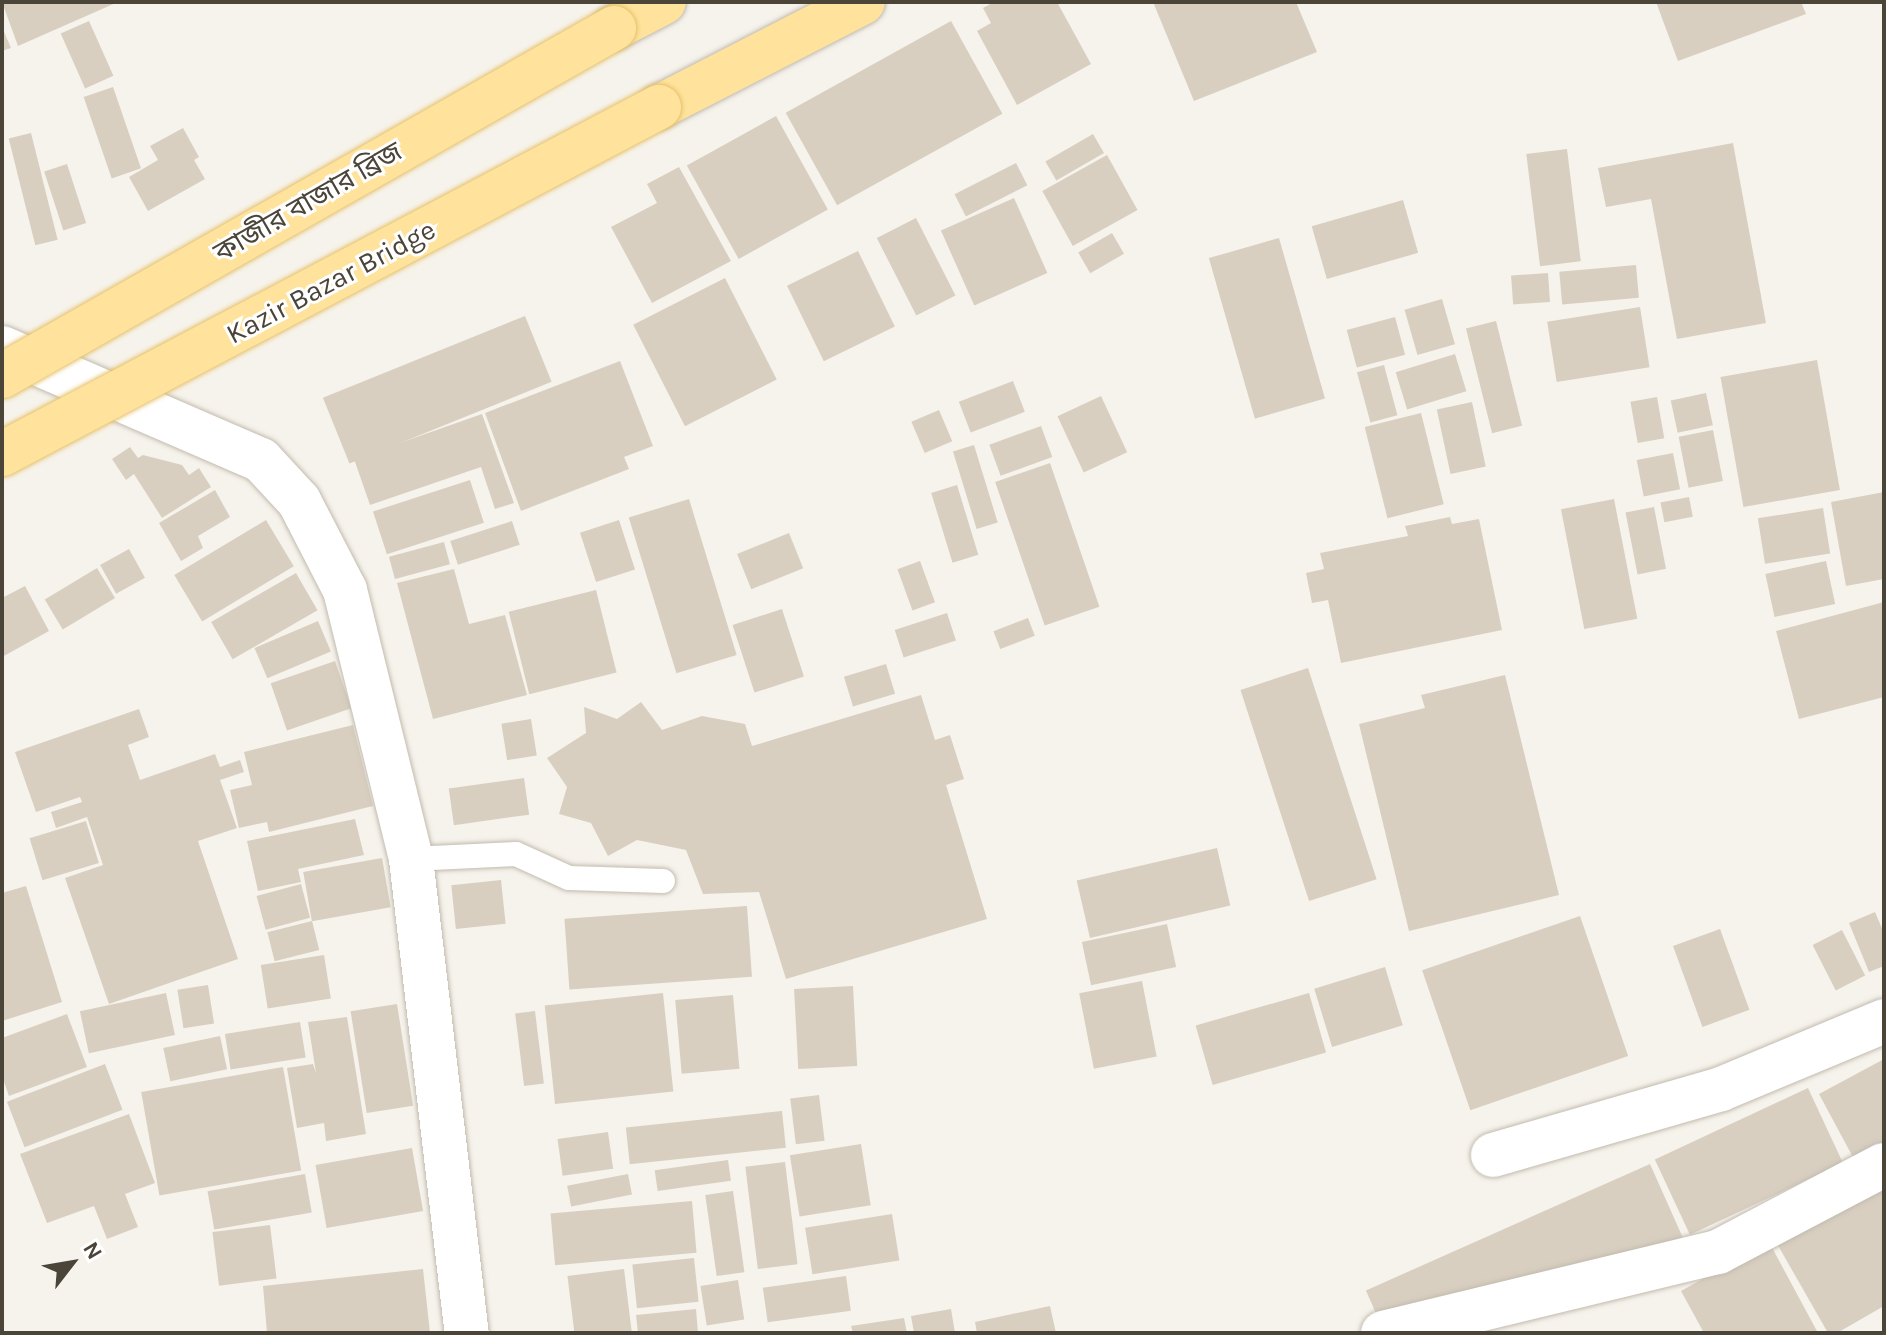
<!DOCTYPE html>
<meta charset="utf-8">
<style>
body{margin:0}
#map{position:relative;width:1886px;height:1335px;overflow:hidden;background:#f6f3ec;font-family:Karla,"Noto Sans Bengali",sans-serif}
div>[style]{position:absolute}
.building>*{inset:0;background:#d8cfc1;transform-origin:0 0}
.roads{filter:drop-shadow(0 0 2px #c2bbae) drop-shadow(0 0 2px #c2bbae)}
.service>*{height:24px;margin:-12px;padding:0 12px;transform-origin:12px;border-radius:12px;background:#fff}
.minor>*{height:44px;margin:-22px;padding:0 22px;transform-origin:22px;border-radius:22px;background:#fff}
.tertiary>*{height:44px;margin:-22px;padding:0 22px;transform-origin:22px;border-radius:22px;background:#fff}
.primary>*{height:44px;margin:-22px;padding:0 22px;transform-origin:22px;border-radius:22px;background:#ffe39c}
.bridges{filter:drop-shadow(0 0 2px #e6c16a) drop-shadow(0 0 2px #e6c16a)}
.primary-bridge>*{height:44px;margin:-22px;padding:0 22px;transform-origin:22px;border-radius:22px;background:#ffe39c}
span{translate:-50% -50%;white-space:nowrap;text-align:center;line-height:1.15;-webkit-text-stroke:6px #fff;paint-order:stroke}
.street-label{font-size:28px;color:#4b4439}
.frame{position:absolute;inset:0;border:4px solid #4b4439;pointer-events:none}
.north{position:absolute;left:32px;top:1223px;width:80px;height:80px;-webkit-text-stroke:6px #fff;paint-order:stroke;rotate:59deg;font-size:22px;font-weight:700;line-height:32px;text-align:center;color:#4b4439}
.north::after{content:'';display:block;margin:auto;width:28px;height:36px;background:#4b4439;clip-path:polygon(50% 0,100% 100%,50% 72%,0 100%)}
</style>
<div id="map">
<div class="building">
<i style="clip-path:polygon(2px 2px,118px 2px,18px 46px)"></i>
<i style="clip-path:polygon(994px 2px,1057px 2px,1091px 64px,1017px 105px,977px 31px,991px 23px,983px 8px)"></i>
<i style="clip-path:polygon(1153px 2px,1296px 2px,1317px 52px,1194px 101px)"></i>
<i style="clip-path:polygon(1656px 2px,1801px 2px,1806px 14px,1678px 61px)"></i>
<i style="left:89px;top:21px;width:60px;height:31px;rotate:66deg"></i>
<i style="left:951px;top:21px;width:106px;height:189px;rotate:61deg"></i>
<i style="clip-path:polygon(2px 27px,11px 48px,2px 51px)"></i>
<i style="left:113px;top:87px;width:86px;height:31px;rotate:71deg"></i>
<i style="left:776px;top:116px;width:107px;height:102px;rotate:61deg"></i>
<i style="clip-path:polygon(183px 128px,199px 157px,194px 160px,205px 179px,148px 211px,129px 177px,158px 160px,150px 146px)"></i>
<i style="left:31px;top:133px;width:110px;height:23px;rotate:76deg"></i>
<i style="left:1093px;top:134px;width:22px;height:55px;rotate:60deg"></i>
<i style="clip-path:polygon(1733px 143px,1766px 323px,1677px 339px,1651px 199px,1606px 207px,1598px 168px)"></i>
<i style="left:1567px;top:149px;width:113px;height:41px;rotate:83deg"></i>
<i style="left:1107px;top:155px;width:63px;height:74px;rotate:61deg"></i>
<i style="left:1016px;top:163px;width:25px;height:69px;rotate:63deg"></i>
<i style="left:67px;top:164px;width:62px;height:24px;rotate:72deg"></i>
<i style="clip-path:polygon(679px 167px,731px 261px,652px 303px,611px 227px,657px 203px,647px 184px)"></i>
<i style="left:1014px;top:198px;width:82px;height:80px;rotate:66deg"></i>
<i style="left:1403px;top:200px;width:55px;height:95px;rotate:74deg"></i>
<i style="left:916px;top:218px;width:87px;height:44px;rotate:63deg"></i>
<i style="left:1112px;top:233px;width:24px;height:39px;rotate:60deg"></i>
<i style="left:1279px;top:238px;width:167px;height:73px;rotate:74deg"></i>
<i style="left:858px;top:251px;width:84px;height:79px;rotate:64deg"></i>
<i style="left:1636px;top:265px;width:33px;height:77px;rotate:85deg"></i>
<i style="left:1548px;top:273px;width:29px;height:37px;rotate:86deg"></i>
<i style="left:725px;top:278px;width:114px;height:103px;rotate:63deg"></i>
<i style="left:1442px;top:299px;width:47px;height:39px;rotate:74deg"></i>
<i style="left:1640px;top:307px;width:61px;height:94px;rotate:81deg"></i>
<i style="left:525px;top:316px;width:71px;height:218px;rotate:68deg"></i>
<i style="left:1395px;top:317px;width:39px;height:50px;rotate:75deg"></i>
<i style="left:1496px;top:321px;width:108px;height:31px;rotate:76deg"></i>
<i style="left:1455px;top:354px;width:39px;height:62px;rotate:73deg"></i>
<i style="left:1817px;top:360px;width:132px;height:98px;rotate:80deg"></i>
<i style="clip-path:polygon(620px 361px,653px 446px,624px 457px,629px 469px,521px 511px,485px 413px)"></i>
<i style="left:1384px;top:365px;width:52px;height:28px;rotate:75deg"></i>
<i style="left:1013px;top:381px;width:33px;height:58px;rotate:69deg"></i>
<i style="left:1706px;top:393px;width:33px;height:36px;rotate:78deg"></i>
<i style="left:1101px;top:396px;width:62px;height:48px;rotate:65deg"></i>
<i style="left:1657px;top:397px;width:42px;height:27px;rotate:80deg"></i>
<i style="left:1472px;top:402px;width:66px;height:36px;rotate:78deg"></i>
<i style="left:939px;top:410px;width:34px;height:30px;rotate:67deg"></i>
<i style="left:1421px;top:413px;width:94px;height:58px;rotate:76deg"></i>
<i style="clip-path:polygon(482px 414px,514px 503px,495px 509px,481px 467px,370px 505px,354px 459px)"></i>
<i style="left:1041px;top:426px;width:33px;height:55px;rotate:70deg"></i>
<i style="left:1713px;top:430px;width:52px;height:35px;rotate:79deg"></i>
<i style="left:974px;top:445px;width:81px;height:22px;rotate:73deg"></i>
<i style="clip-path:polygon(130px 447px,138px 458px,143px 455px,182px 465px,189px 475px,199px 468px,211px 487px,162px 518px,134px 474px,126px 480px,112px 459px)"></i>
<i style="left:1673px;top:453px;width:37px;height:37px;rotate:79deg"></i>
<i style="left:1050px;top:463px;width:152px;height:58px;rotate:71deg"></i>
<i style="left:470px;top:480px;width:45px;height:102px;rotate:72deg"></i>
<i style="left:957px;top:485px;width:73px;height:27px;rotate:73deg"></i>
<i style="clip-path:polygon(215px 490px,230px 517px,198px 536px,203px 548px,181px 561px,159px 523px)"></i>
<i style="clip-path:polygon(1884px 492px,1884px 579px,1846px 586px,1831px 502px)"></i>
<i style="left:1689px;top:497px;width:20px;height:29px;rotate:79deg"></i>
<i style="left:689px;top:499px;width:163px;height:63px;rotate:73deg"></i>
<i style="left:1614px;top:499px;width:122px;height:54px;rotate:79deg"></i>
<i style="left:1654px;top:507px;width:63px;height:29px;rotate:79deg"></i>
<i style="left:1823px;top:508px;width:46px;height:66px;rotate:81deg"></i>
<i style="clip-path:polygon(1450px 517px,1452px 524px,1479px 519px,1502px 630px,1341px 663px,1328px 600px,1312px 603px,1306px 573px,1324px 569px,1320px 553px,1408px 536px,1405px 526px)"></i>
<i style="left:266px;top:520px;width:54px;height:107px;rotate:59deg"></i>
<i style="left:619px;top:520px;width:52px;height:41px;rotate:72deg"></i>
<i style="left:512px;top:521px;width:25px;height:65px;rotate:72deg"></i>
<i style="left:789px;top:533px;width:38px;height:56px;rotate:68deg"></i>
<i style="left:444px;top:542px;width:23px;height:57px;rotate:75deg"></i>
<i style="left:129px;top:549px;width:33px;height:33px;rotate:61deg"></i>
<i style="left:920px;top:561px;width:44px;height:24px;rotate:70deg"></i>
<i style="left:1826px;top:561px;width:44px;height:62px;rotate:78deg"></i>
<i style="left:97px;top:568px;width:35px;height:61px;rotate:59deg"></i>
<i style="clip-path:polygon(454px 569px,469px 624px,505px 615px,527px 695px,433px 719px,397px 583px)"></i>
<i style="left:296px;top:573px;width:43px;height:98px;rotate:60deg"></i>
<i style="clip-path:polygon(25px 586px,49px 631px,2px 657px,2px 598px)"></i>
<i style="left:596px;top:590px;width:85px;height:90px;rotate:76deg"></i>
<i style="clip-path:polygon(1884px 602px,1884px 697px,1799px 719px,1776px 631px)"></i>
<i style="left:782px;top:609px;width:71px;height:52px;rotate:72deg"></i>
<i style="left:947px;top:613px;width:29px;height:55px;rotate:72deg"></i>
<i style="left:1028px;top:618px;width:19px;height:37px;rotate:69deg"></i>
<i style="left:318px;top:621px;width:33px;height:69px;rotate:67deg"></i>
<i style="left:335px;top:661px;width:50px;height:68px;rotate:71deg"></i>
<i style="left:886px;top:664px;width:31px;height:44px;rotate:73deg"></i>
<i style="left:1308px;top:668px;width:222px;height:71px;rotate:72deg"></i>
<i style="clip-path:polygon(1505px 675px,1559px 895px,1409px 931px,1359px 724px,1425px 708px,1421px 695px)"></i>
<i style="clip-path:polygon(921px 695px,935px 740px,950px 735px,964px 779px,946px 785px,987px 919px,786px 979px,759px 892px,703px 894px,686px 850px,637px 840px,608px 856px,591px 823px,559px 814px,567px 787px,547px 758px,586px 733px,584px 707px,617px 719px,641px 702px,662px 730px,702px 716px,745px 724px,752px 746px)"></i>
<i style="clip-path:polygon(139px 709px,149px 737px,128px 745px,140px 780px,215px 754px,220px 767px,240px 760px,244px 772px,220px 780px,237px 828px,198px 841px,238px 959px,109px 1004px,65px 878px,103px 865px,87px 817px,56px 828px,51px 812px,82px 802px,80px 797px,36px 812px,15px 752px)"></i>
<i style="left:531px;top:719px;width:37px;height:30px;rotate:81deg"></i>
<i style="clip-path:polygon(353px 725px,373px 806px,269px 832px,267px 822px,239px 828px,230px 790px,252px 785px,244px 752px)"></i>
<i style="left:524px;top:778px;width:37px;height:76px;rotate:82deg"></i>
<i style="clip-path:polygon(355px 819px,364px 855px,298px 869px,301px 882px,258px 891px,247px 841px)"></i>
<i style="left:86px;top:821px;width:44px;height:59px;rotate:73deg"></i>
<i style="left:1217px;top:848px;width:59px;height:144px;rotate:77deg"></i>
<i style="left:382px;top:858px;width:50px;height:80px;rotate:80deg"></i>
<i style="left:501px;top:880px;width:44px;height:50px;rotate:84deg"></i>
<i style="left:301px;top:884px;width:35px;height:46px;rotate:75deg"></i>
<i style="clip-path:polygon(26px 886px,62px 1002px,2px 1021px,2px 893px)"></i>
<i style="left:747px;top:906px;width:71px;height:183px;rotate:86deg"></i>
<i style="clip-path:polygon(1875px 912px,1884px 933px,1884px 966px,1869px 972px,1849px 923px)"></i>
<i style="left:1580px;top:916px;width:148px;height:167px;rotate:71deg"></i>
<i style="left:312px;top:921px;width:30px;height:46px;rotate:76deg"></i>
<i style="left:1167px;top:924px;width:44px;height:87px;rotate:78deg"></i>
<i style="left:1720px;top:929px;width:86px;height:50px;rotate:70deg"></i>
<i style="left:1842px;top:930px;width:51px;height:33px;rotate:63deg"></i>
<i style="left:324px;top:955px;width:44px;height:64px;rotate:81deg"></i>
<i style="left:1385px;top:967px;width:61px;height:74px;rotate:73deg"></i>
<i style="left:1142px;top:981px;width:77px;height:64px;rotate:79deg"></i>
<i style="left:208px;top:985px;width:39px;height:31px;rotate:81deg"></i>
<i style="left:853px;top:986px;width:80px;height:59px;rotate:87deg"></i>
<i style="left:166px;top:993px;width:43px;height:88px;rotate:78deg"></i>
<i style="left:663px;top:993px;width:99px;height:119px;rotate:84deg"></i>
<i style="left:1309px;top:993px;width:62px;height:118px;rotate:74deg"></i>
<i style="left:733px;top:995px;width:74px;height:58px;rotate:85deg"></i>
<i style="left:397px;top:1004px;width:103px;height:47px;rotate:81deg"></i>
<i style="left:535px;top:1011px;width:73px;height:20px;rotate:83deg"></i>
<i style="clip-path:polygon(67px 1014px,87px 1067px,9px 1096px,2px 1076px,2px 1038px)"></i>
<i style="clip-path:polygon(347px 1017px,366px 1134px,326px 1141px,324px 1123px,297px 1128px,287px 1068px,313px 1064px,316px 1073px,308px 1022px)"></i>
<i style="left:300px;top:1022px;width:36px;height:76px;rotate:81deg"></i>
<i style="left:220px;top:1036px;width:34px;height:58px;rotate:78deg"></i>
<i style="clip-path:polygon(1884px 1059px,1884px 1145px,1855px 1161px,1819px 1094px)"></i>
<i style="left:105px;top:1064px;width:49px;height:105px;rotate:69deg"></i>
<i style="left:283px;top:1067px;width:105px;height:144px;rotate:80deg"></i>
<i style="left:1808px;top:1088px;width:83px;height:169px;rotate:65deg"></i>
<i style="left:819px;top:1095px;width:46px;height:29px;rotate:83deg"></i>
<i style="left:782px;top:1111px;width:37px;height:157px;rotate:84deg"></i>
<i style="clip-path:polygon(129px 1114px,155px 1183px,125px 1194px,138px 1227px,107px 1239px,94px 1206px,47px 1223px,20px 1154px)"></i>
<i style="left:608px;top:1132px;width:37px;height:51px;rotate:82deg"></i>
<i style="left:861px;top:1144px;width:62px;height:72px;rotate:81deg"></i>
<i style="left:412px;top:1148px;width:64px;height:98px;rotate:80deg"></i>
<i style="left:728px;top:1160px;width:21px;height:74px;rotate:82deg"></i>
<i style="left:785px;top:1162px;width:103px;height:40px;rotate:83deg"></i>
<i style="left:1650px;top:1164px;width:80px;height:311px;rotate:66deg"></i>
<i style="left:305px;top:1174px;width:39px;height:99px;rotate:80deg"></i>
<i style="left:628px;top:1174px;width:21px;height:62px;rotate:79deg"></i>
<i style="clip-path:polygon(1884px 1182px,1884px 1306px,1837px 1333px,1828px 1333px,1776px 1242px)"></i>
<i style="left:733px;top:1191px;width:82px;height:28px;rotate:82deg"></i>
<i style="left:692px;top:1201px;width:52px;height:142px;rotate:85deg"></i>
<i style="left:892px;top:1214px;width:47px;height:88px;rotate:81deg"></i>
<i style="left:270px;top:1225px;width:54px;height:58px;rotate:83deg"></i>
<i style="clip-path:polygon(1769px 1242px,1818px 1333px,1704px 1333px,1681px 1291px)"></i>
<i style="left:694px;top:1258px;width:44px;height:62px;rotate:84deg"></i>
<i style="clip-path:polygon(423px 1269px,430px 1333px,267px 1333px,263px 1286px)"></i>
<i style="left:624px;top:1269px;width:64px;height:57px;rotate:83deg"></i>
<i style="left:846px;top:1276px;width:35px;height:84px;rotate:82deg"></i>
<i style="left:738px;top:1280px;width:40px;height:38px;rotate:81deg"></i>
<i style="clip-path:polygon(1050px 1306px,1056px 1333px,977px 1333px,975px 1322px)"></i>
<i style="clip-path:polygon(696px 1309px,698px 1333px,638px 1333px,636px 1315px)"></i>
<i style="clip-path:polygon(951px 1309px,955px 1333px,914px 1333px,911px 1316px)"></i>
<i style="clip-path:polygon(904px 1318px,907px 1333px,853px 1333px,851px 1326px)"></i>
</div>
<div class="roads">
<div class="service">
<i style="left:411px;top:859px;width:105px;rotate:-2.7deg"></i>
<i style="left:516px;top:854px;width:58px;rotate:24.4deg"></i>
<i style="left:569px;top:878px;width:94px;rotate:1.8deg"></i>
</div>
<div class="minor">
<i style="left:1493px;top:1155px;width:237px;rotate:-16.1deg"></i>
<i style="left:1721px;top:1089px;width:177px;rotate:-22.6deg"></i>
<i style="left:1383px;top:1333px;width:345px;rotate:-13.6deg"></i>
<i style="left:1718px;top:1252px;width:187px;rotate:-27.7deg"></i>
</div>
<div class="tertiary">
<i style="left:2px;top:348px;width:282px;rotate:23.4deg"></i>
<i style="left:261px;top:460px;width:56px;rotate:47.2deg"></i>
<i style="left:299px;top:501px;width:100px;rotate:62.7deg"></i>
<i style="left:345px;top:590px;width:277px;rotate:76.2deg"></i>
<i style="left:411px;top:859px;width:477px;rotate:83.3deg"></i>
</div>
<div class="primary">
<i style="left:614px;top:28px;width:56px;rotate:-27.5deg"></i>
<i style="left:659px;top:107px;width:229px;rotate:-27.2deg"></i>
</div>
</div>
<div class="bridges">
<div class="primary-bridge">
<i style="left:2px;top:376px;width:704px;rotate:-29.62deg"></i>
<i style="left:2px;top:454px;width:743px;rotate:-27.84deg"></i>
</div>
</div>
<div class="street-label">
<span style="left:308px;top:202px;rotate:-30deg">কাজীর বাজার ব্রিজ</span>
<span style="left:331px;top:282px;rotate:-28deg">Kazir Bazar Bridge</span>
</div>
<div class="frame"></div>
<div class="north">N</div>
</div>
